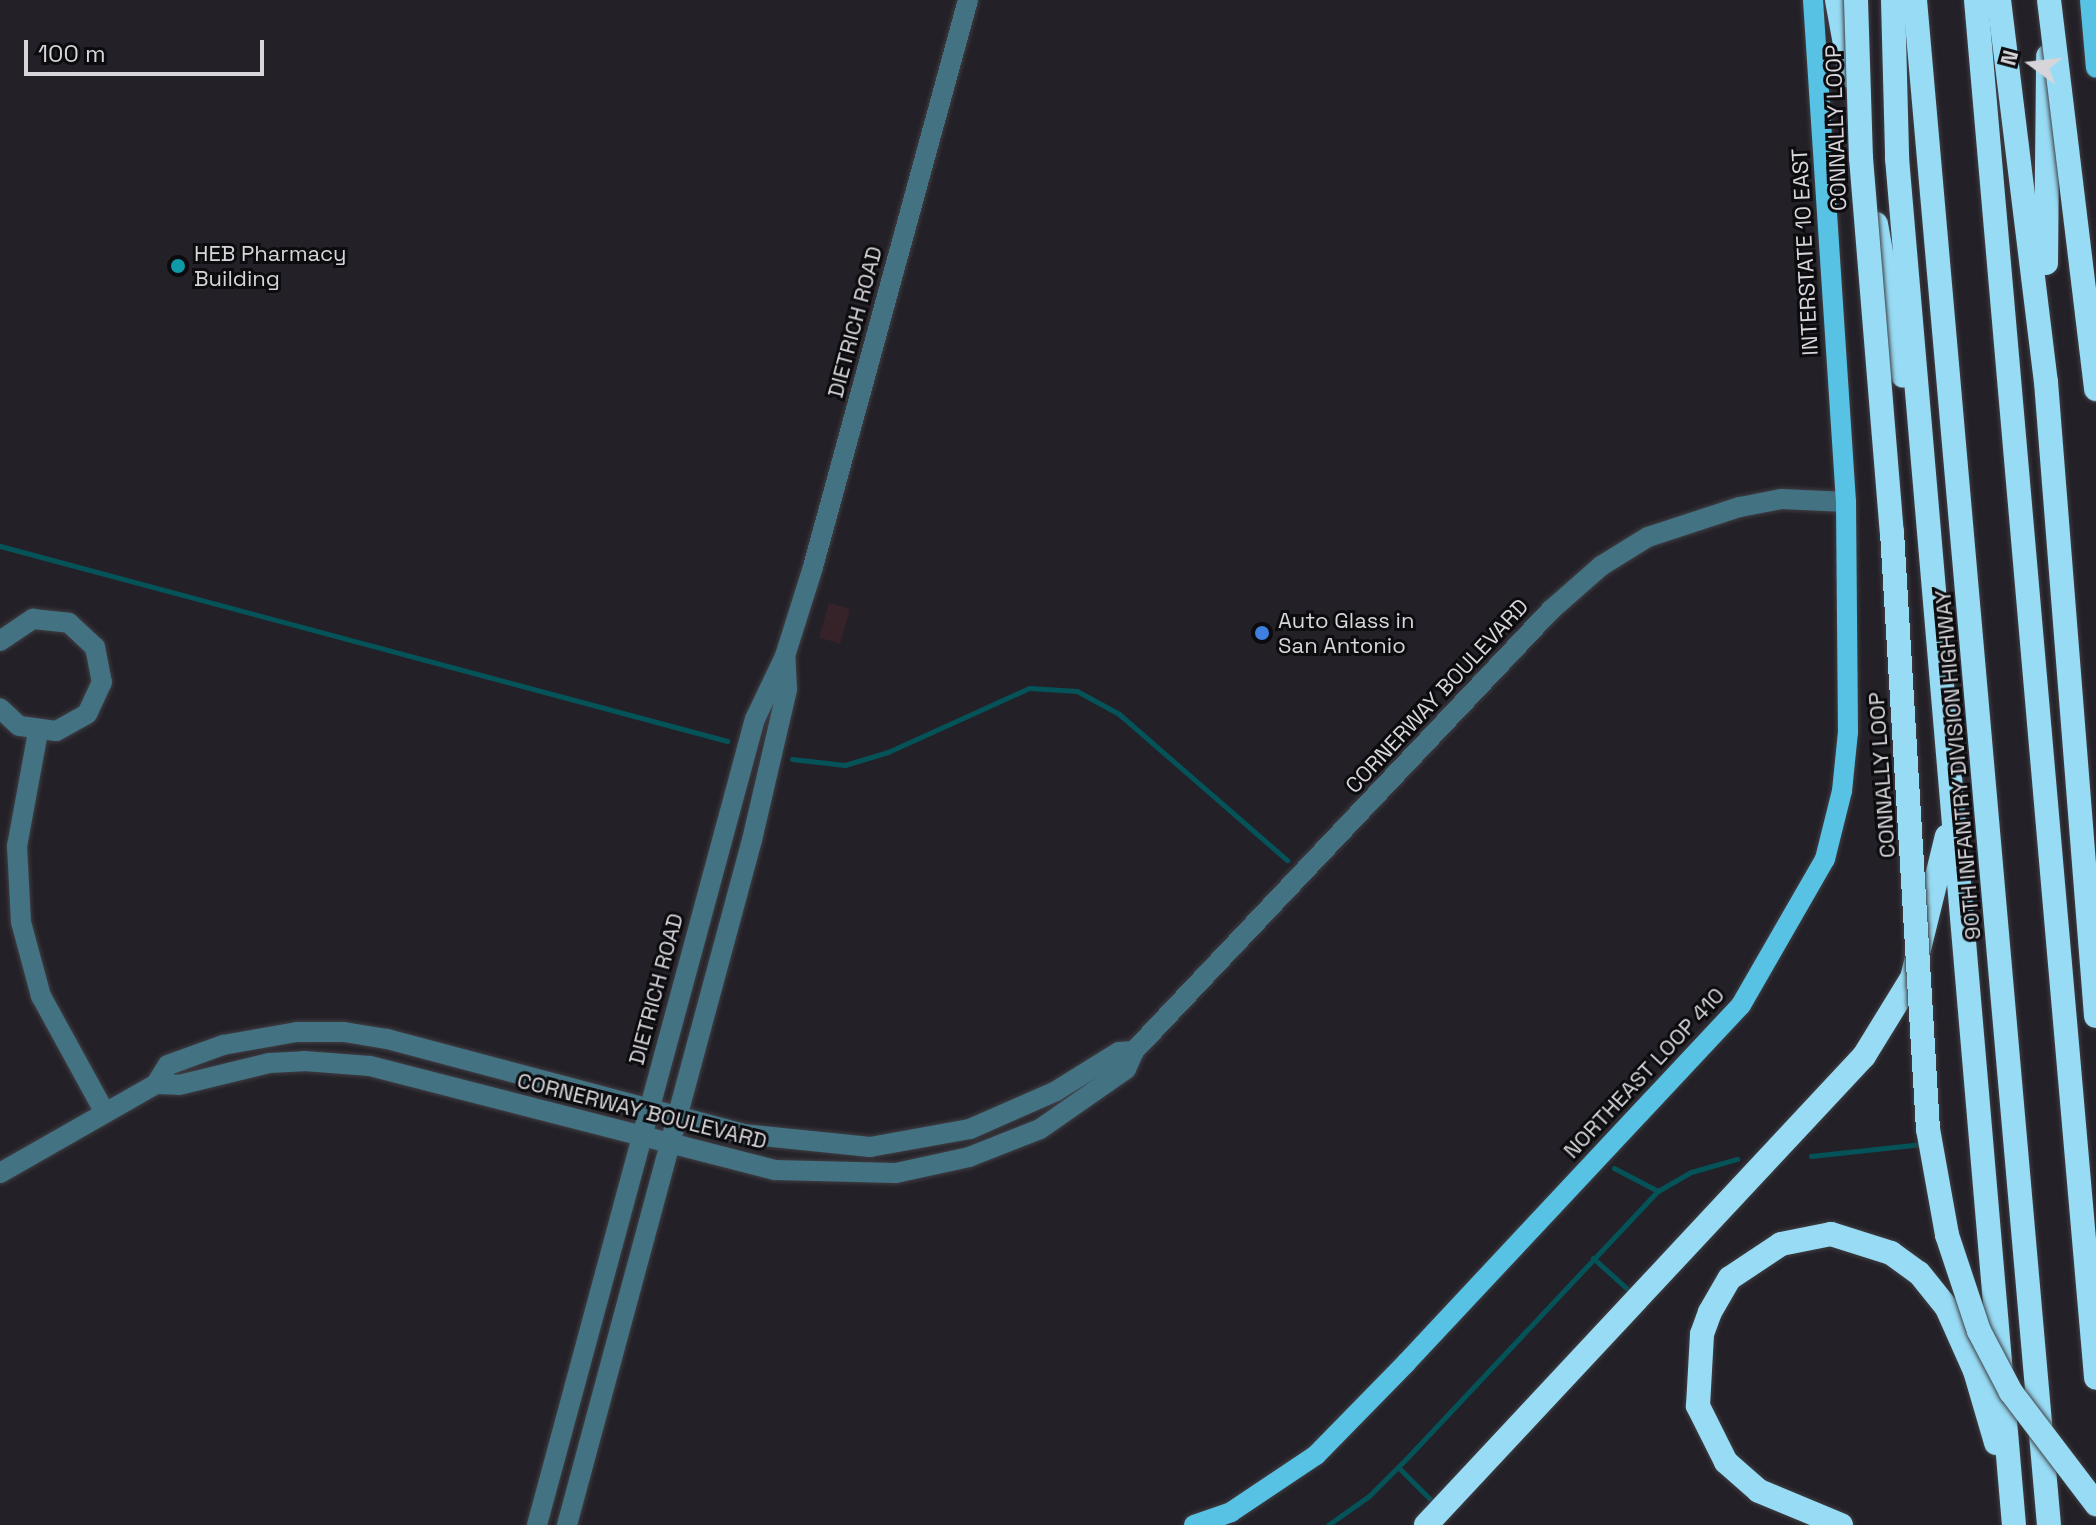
<!DOCTYPE html>
<style>
body{margin:0}
#map{position:relative;width:2096px;height:1525px;overflow:hidden;background:#232127;font-family:"Space Grotesk",sans-serif}
div>[style]{position:absolute}
.industrial>*{inset:0;background:#352329;transform-origin:0 0}
.stream>*{height:5px;margin:-2.5px;padding:0 2.5px;transform-origin:2.5px;border-radius:2.5px;background:#045359}
.roads{filter:drop-shadow(0 0 2px #403e44) drop-shadow(0 0 2px #403e44)}
.minor>*{height:20px;margin:-10px;padding:0 10px;transform-origin:10px;border-radius:10px;background:#437282}
.major>*{height:20px;margin:-10px;padding:0 10px;transform-origin:10px;border-radius:10px;background:#58c2e4}
.highway>*{height:24px;margin:-12px;padding:0 12px;transform-origin:12px;border-radius:12px;background:#97dcf4}
.bridges{filter:drop-shadow(0 0 2px #403e44) drop-shadow(0 0 2px #403e44)}
.highway-bridge>*{height:24px;margin:-12px;padding:0 12px;transform-origin:12px;border-radius:12px;background:#97dcf4}
.dots>*{width:22px;height:22px;translate:-50% -50%;box-sizing:border-box;border:4px solid #0c0b0e;border-radius:50%}
span{translate:-50% -50%;white-space:nowrap;text-align:center;line-height:1.15;-webkit-text-stroke:6px #0c0b0e;paint-order:stroke}
.street-label{font-size:22px;color:#d7d5da}
.poi-label{font-size:22px;color:#d7d5da}
.left{translate:0 -50%;text-align:left}
.north{position:absolute;left:1992px;top:24px;width:80px;height:80px;-webkit-text-stroke:6px #0c0b0e;paint-order:stroke;rotate:285deg;font-size:22px;font-weight:700;line-height:32px;text-align:center;color:#d7d5da}
.north::after{content:'';display:block;margin:auto;width:28px;height:36px;background:#d7d5da;clip-path:polygon(50% 0,100% 100%,50% 72%,0 100%)}
.scale{position:absolute;left:24px;top:40px;width:240px;height:36px;box-sizing:border-box;border:4px solid #d7d5da;border-top:0;padding-left:10px;font-size:24px;line-height:28px;white-space:nowrap;color:#d7d5da;-webkit-text-stroke:6px #0c0b0e;paint-order:stroke}
</style>
<div id="map">
<div class="industrial">
<i style="left:829px;top:603px;width:22px;height:36px;rotate:16deg"></i>
</div>
<div class="stream">
<i style="left:0;top:546px;width:753px;rotate:15.01deg"></i>
<i style="left:792px;top:759px;width:53px;rotate:6.5deg"></i>
<i style="left:845px;top:765px;width:45px;rotate:-16.8deg"></i>
<i style="left:888px;top:752px;width:155px;rotate:-24.4deg"></i>
<i style="left:1029px;top:688px;width:48px;rotate:3.6deg"></i>
<i style="left:1077px;top:691px;width:48px;rotate:28.7deg"></i>
<i style="left:1119px;top:714px;width:223px;rotate:41deg"></i>
<i style="left:1811px;top:1156px;width:112px;rotate:-6.2deg"></i>
<i style="left:1614px;top:1168px;width:50px;rotate:27.6deg"></i>
<i style="left:1593px;top:1258px;width:54px;rotate:42deg"></i>
<i style="left:1398px;top:1467px;width:52px;rotate:45deg"></i>
<i style="left:1328px;top:1525px;width:50px;rotate:-35.3deg"></i>
<i style="left:1369px;top:1496px;width:52px;rotate:-45deg"></i>
<i style="left:1406px;top:1459px;width:368px;rotate:-46.8deg"></i>
<i style="left:1658px;top:1191px;width:38px;rotate:-30deg"></i>
<i style="left:1691px;top:1172px;width:48px;rotate:-15.8deg"></i>
</div>
<div class="roads">
<div class="minor">
<i style="left:0;top:641px;width:40px;rotate:-34deg"></i>
<i style="left:33px;top:619px;width:36px;rotate:6deg"></i>
<i style="left:69px;top:623px;width:35px;rotate:43deg"></i>
<i style="left:95px;top:647px;width:36px;rotate:79deg"></i>
<i style="left:102px;top:682px;width:35px;rotate:115deg"></i>
<i style="left:87px;top:714px;width:35px;rotate:151deg"></i>
<i style="left:56px;top:731px;width:37px;rotate:-172deg"></i>
<i style="left:19px;top:726px;width:26px;rotate:-137deg"></i>
<i style="left:38px;top:732px;width:116px;rotate:100.4deg"></i>
<i style="left:17px;top:846px;width:76px;rotate:87deg"></i>
<i style="left:21px;top:922px;width:77px;rotate:74.9deg"></i>
<i style="left:41px;top:996px;width:131px;rotate:61.3deg"></i>
<i style="left:156px;top:1084px;width:22px;rotate:-58deg"></i>
<i style="left:168px;top:1065px;width:59px;rotate:-20deg"></i>
<i style="left:223px;top:1045px;width:75px;rotate:-10deg"></i>
<i style="left:297px;top:1032px;width:47px"></i>
<i style="left:344px;top:1032px;width:44px;rotate:9.2deg"></i>
<i style="left:387px;top:1039px;width:368px;rotate:14.9deg"></i>
<i style="left:743px;top:1134px;width:128px;rotate:5.8deg"></i>
<i style="left:870px;top:1147px;width:102px;rotate:-10.2deg"></i>
<i style="left:970px;top:1129px;width:94px;rotate:-23.8deg"></i>
<i style="left:1056px;top:1091px;width:74px;rotate:-31.8deg"></i>
<i style="left:1119px;top:1052px;width:15px;rotate:-4deg"></i>
<i style="left:0;top:1173px;width:180px;rotate:-29.7deg"></i>
<i style="left:156px;top:1084px;width:23px;rotate:2deg"></i>
<i style="left:179px;top:1085px;width:93px;rotate:-13.7deg"></i>
<i style="left:269px;top:1063px;width:35px;rotate:-3deg"></i>
<i style="left:304px;top:1061px;width:66px;rotate:4.3deg"></i>
<i style="left:370px;top:1066px;width:418px;rotate:14.4deg"></i>
<i style="left:775px;top:1170px;width:121px;rotate:1.4deg"></i>
<i style="left:896px;top:1173px;width:75px;rotate:-12.4deg"></i>
<i style="left:969px;top:1157px;width:76px;rotate:-21.5deg"></i>
<i style="left:1040px;top:1129px;width:105px;rotate:-34.9deg"></i>
<i style="left:1126px;top:1069px;width:20px;rotate:-66deg"></i>
<i style="left:1134px;top:1051px;width:607px;rotate:-46.6deg"></i>
<i style="left:1551px;top:610px;width:67px;rotate:-41.3deg"></i>
<i style="left:1601px;top:566px;width:55px;rotate:-31.7deg"></i>
<i style="left:1648px;top:537px;width:97px;rotate:-18.1deg"></i>
<i style="left:1740px;top:507px;width:43px;rotate:-10.8deg"></i>
<i style="left:1782px;top:499px;width:64px;rotate:2.7deg"></i>
<i style="left:537px;top:1525px;width:835px;rotate:-74.87deg"></i>
<i style="left:755px;top:719px;width:70px;rotate:-64.5deg"></i>
<i style="left:785px;top:656px;width:93px;rotate:-72.5deg"></i>
<i style="left:813px;top:567px;width:588px;rotate:-74.71deg"></i>
<i style="left:567px;top:1525px;width:710px;rotate:-74.89deg"></i>
<i style="left:752px;top:840px;width:155px;rotate:-76.9deg"></i>
<i style="left:787px;top:689px;width:33px;rotate:-93deg"></i>
</div>
<div class="major">
<i style="left:2090px;top:0;width:68px;rotate:85deg"></i>
<i style="left:1194px;top:1525px;width:39px;rotate:-19deg"></i>
<i style="left:1231px;top:1512px;width:102px;rotate:-33.8deg"></i>
<i style="left:1316px;top:1455px;width:129px;rotate:-45.6deg"></i>
<i style="left:1406px;top:1363px;width:490px;rotate:-46.9deg"></i>
<i style="left:1741px;top:1005px;width:168px;rotate:-60.1deg"></i>
<i style="left:1825px;top:859px;width:70px;rotate:-76deg"></i>
<i style="left:1842px;top:791px;width:59px;rotate:-84.2deg"></i>
<i style="left:1848px;top:732px;width:230px;rotate:-90.5deg"></i>
<i style="left:1846px;top:502px;width:503px;rotate:-93.76deg"></i>
</div>
<div class="highway">
<i style="left:1837px;top:0;width:78px;rotate:79.7deg"></i>
<i style="left:1893px;top:0;width:158px;rotate:88.5deg"></i>
<i style="left:1897px;top:158px;width:1372px;rotate:85.11deg"></i>
<i style="left:1915px;top:0;width:1531px;rotate:84.98deg"></i>
<i style="left:1976px;top:0;width:1383px;rotate:85.02deg"></i>
<i style="left:1999px;top:0;width:385px;rotate:83deg"></i>
<i style="left:2046px;top:382px;width:636px;rotate:85.49deg"></i>
<i style="left:1876px;top:224px;width:154px;rotate:79.9deg"></i>
<i style="left:2046px;top:263px;width:207px;rotate:-89.4deg"></i>
<i style="left:1426px;top:1525px;width:642px;rotate:-46.96deg"></i>
<i style="left:1864px;top:1056px;width:92px;rotate:-58.4deg"></i>
<i style="left:1912px;top:978px;width:146px;rotate:-76.2deg"></i>
<i style="left:1841px;top:1525px;width:89px;rotate:-157.5deg"></i>
<i style="left:1759px;top:1491px;width:44px;rotate:-138.7deg"></i>
<i style="left:1726px;top:1462px;width:63px;rotate:-116.6deg"></i>
<i style="left:1698px;top:1406px;width:72px;rotate:-86.8deg"></i>
<i style="left:1702px;top:1334px;width:23px;rotate:-70deg"></i>
<i style="left:1710px;top:1312px;width:39px;rotate:-60deg"></i>
<i style="left:1730px;top:1278px;width:61px;rotate:-33.7deg"></i>
<i style="left:1781px;top:1244px;width:51px;rotate:-11.3deg"></i>
<i style="left:1831px;top:1234px;width:63px;rotate:17.6deg"></i>
<i style="left:1891px;top:1253px;width:34px;rotate:36deg"></i>
<i style="left:1919px;top:1273px;width:45px;rotate:51.3deg"></i>
<i style="left:1947px;top:1308px;width:69px;rotate:66deg"></i>
<i style="left:1975px;top:1371px;width:75px;rotate:73.7deg"></i>
</div>
</div>
<div class="bridges">
<div class="highway-bridge">
<i style="left:1856px;top:0;width:158px;rotate:88.2deg"></i>
<i style="left:1861px;top:158px;width:375px;rotate:85.3deg"></i>
<i style="left:1892px;top:532px;width:598px;rotate:86.55deg"></i>
<i style="left:1928px;top:1129px;width:108px;rotate:79.8deg"></i>
<i style="left:1947px;top:1235px;width:101px;rotate:71.6deg"></i>
<i style="left:1979px;top:1331px;width:69px;rotate:62.3deg"></i>
<i style="left:2011px;top:1392px;width:141px;rotate:52.8deg"></i>
<i style="left:2049px;top:0;width:392px;rotate:83.1deg"></i>
</div>
</div>
<div class="dots">
<i style="left:178px;top:266px;background:#0f9aa8"></i>
<i style="left:1262px;top:633px;background:#3f7fe0"></i>
</div>
<div class="street-label">
<span style="left:1836px;top:128px;rotate:-92deg">CONNALLY LOOP</span>
<span style="left:1805px;top:252px;rotate:-93deg">INTERSTATE 10 EAST</span>
<span style="left:855px;top:322px;rotate:-75deg">DIETRICH ROAD</span>
<span style="left:1437px;top:696px;rotate:-47deg">CORNERWAY BOULEVARD</span>
<span style="left:1958px;top:765px;rotate:-95deg">90TH INFANTRY DIVISION HIGHWAY</span>
<span style="left:1882px;top:775px;rotate:-94deg">CONNALLY LOOP</span>
<span style="left:656px;top:989px;rotate:-75deg">DIETRICH ROAD</span>
<span style="left:1644px;top:1073px;rotate:-47deg">NORTHEAST LOOP 410</span>
<span style="left:642px;top:1111px;rotate:14deg">CORNERWAY BOULEVARD</span>
</div>
<div class="poi-label">
<span class="left" style="left:194px;top:266px">HEB Pharmacy<br>Building</span>
<span class="left" style="left:1278px;top:633px">Auto Glass in<br>San Antonio</span>
</div>
<div class="north">N</div>
<div class="scale">100 m</div>
</div>
